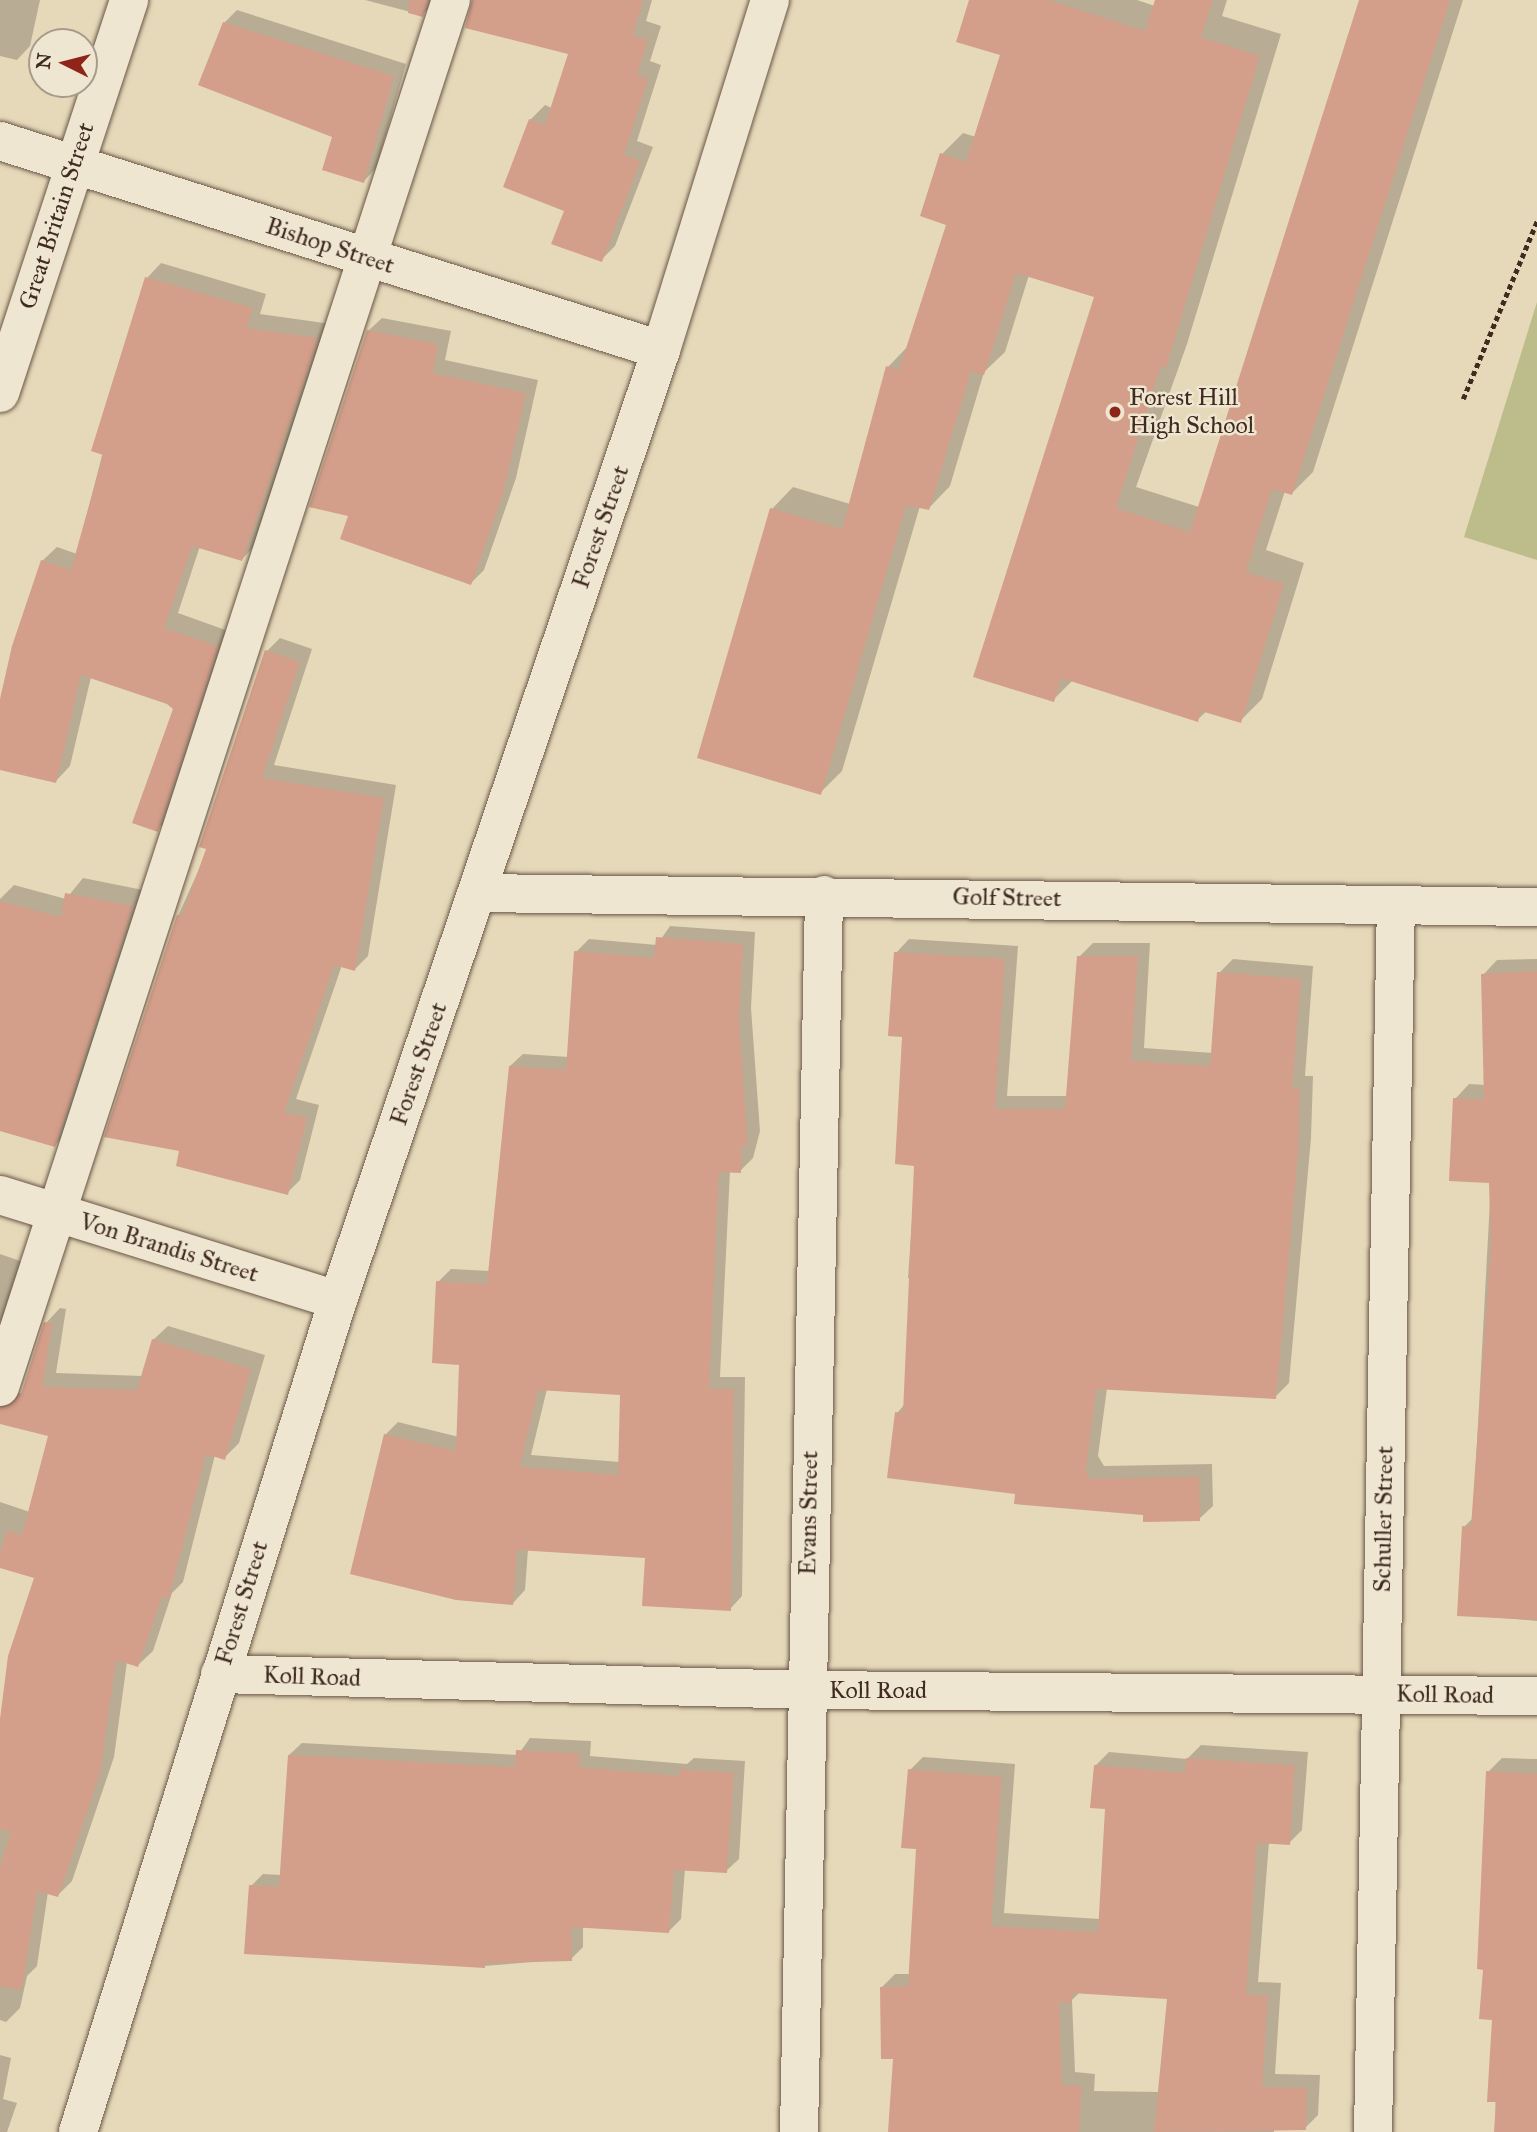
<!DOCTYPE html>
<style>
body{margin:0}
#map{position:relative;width:1537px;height:2132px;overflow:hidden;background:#e6d9b9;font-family:"IM FELL Great Primer",serif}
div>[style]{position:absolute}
.green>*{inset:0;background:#bcbd8a}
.shadow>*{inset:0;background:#0003}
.building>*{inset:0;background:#d39e8a}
.path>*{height:4.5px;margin-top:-2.25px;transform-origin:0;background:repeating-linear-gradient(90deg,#402b21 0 5px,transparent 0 8.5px)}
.roads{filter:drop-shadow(0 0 2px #6a5647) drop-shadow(0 0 2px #6a5647)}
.minor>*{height:38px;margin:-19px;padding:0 19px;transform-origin:19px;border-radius:19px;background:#efe6d2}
.dots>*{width:19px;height:19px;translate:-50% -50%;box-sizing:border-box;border:4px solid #efe6d2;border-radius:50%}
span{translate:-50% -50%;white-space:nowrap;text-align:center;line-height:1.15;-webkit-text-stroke:5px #efe6d2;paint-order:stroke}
.street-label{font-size:24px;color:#402b21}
.poi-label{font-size:24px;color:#402b21}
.left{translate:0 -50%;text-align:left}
.north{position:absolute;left:28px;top:28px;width:70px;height:70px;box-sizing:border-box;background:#efe6d2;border:2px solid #a99b8b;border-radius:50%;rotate:276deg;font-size:19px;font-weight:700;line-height:28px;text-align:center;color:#402b21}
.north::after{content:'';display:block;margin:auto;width:24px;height:32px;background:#8f2418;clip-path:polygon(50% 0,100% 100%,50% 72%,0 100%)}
</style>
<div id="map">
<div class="green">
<i style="clip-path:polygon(1537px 302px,1537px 560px,1464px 537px)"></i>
</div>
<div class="shadow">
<i style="clip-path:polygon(0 0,40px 0,30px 46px,17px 60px,0 56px)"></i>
<i style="clip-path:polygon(365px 0,437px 0,422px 15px)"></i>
<i style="clip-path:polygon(473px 0,652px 0,646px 21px,661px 26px,650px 61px,661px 65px,637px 141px,653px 147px,615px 246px,601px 260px,566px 210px,530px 120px,545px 105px,552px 108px,571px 53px)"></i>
<i style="clip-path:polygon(971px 0,1137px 0,1155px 6px,1157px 0,1227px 0,1222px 16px,1281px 34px,1187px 344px,1136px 487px,1199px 507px,1361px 0,1463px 0,1313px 472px,1292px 493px,1285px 491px,1266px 550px,1304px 563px,1262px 699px,1240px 721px,1207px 711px,1197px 720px,1073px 680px,1053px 700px,1096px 296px,1029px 275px,1005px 352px,984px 372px,950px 486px,929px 508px,920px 506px,842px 771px,820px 793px,772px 509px,793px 487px,850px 504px,888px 367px,909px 345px,948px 224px,942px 154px,963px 133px,976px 137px,1002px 54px)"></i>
<i style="clip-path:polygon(237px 10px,406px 64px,376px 168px,364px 181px,334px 136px,224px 23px)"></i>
<i style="clip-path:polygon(161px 263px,266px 294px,260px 314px,331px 324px,256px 545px,242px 559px,200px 546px,178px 613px,231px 632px,171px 816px,157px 830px,175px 709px,168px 702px,91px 677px,70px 766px,56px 781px,0 768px,0 706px,42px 561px,57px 547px,77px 554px,147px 278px)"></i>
<i style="clip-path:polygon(382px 318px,451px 331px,445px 360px,538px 380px,516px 478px,484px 570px,471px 583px,350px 514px,368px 331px)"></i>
<i style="clip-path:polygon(280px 638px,312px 649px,274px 765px,396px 785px,368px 956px,355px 969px,342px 965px,296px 1099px,319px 1105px,300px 1180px,287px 1193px,182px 1149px,178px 916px,209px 847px,267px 651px)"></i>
<i style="clip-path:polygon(83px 878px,148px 891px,71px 1129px,55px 1145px,0 1130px,0 899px,14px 885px,66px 899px)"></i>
<i style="clip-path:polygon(evenodd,670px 926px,755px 932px,751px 1008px,760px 1131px,753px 1158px,740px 1171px,730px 1171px,720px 1377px,745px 1377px,742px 1596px,730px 1609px,646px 1556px,528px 1549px,525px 1590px,513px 1603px,385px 1435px,398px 1422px,459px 1437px,461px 1363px,438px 1282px,451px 1269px,490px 1271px,510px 1066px,523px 1054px,569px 1057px,576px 952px,589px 939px,657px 945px,670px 926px,547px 1389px,622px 1393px,620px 1462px,531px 1455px,547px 1389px)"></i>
<i style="clip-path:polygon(909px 939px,1018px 946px,1007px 1096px,1068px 1096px,1079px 957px,1093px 943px,1150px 943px,1144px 1048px,1213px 1053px,1219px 973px,1233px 959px,1313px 966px,1305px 1076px,1313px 1076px,1311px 1138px,1289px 1383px,1275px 1397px,1107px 1388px,1098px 1456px,1104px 1466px,1212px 1464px,1213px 1506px,1199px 1519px,1017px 1492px,897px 1413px,905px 1404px,914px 1279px,908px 1278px,916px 1164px,896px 953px)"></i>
<i style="clip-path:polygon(1537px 959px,1537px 1621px,1459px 1614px,1464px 1527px,1473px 1518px,1491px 1181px,1455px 1099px,1469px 1084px,1486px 1085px,1483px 975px,1497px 960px)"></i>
<i style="clip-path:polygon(0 1254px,26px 1263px,0 1343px)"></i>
<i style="clip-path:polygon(60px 1308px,66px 1309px,56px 1373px,143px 1376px,153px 1340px,168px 1326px,265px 1355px,239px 1443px,224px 1458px,215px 1455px,183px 1582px,172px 1593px,153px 1651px,138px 1665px,127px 1662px,114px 1757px,72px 1881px,58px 1895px,48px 1892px,37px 1966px,27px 1976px,20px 2008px,6px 2022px,0 2020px,0 1720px,37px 1576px,0 1566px,0 1502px,30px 1512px,50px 1434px,0 1422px,0 1385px,22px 1394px,46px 1323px)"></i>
<i style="clip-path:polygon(530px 1738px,591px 1741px,590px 1756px,687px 1764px,694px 1758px,745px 1761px,739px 1859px,726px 1871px,685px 1869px,681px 1919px,669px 1931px,583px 1926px,583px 1947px,571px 1959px,484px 1966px,251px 1886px,263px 1874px,281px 1875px,289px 1755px,302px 1743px,518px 1755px)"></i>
<i style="clip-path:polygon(evenodd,1201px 1745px,1308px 1752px,1302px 1830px,1289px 1843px,1269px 1842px,1258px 1982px,1281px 1983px,1275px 2074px,1320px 2075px,1318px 2115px,1305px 2128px,1274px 2127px,1274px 2132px,890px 2132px,895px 2057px,882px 1987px,895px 1974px,911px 1974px,918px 1848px,910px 1770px,923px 1757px,1015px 1764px,1004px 1913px,1100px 1919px,1107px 1808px,1095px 1766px,1109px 1752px,1187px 1759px,1201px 1745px,1080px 1992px,1169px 1998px,1159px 2092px,1094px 2091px,1095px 2074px,1075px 2072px,1072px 2000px,1080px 1992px)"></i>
<i style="clip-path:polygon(1502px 1758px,1537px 1759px,1537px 2132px,1496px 2132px,1494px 2019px,1485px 1968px,1488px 1772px)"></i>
<i style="clip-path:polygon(0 2055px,11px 2058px,3px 2099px,17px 2103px,7px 2132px,0 2132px)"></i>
</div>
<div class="building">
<i style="clip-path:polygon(410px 0,428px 0,423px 17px,408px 13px)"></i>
<i style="clip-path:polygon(472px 0,643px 0,633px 35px,648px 40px,637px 75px,648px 79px,624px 155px,640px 161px,602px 262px,551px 244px,564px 211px,503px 187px,529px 119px,545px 125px,568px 54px,465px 28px)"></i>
<i style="clip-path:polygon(969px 0,1049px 0,1145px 31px,1155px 0,1213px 0,1201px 37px,1260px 56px,1166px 368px,1161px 366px,1116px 508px,1190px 532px,1359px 0,1450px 0,1292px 495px,1272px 489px,1246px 572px,1284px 584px,1241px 723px,1201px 711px,1198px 722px,1061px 678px,1054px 702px,973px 677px,1094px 297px,1016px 273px,984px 375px,971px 371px,929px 510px,906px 505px,821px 795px,697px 758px,770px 508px,842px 529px,886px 366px,899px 370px,946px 225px,920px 216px,940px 153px,966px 162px,1000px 55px,956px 42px)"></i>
<i style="clip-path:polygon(223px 22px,394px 76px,364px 183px,322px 170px,332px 137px,198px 85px)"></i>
<i style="clip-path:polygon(145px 277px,253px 308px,247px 328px,318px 338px,242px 561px,192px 546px,164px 628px,218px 646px,158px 832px,132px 823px,173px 709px,167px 704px,81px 675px,56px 783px,0 770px,0 699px,12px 646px,41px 560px,71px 570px,103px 455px,91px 451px)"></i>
<i style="clip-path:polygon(367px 330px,438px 344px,433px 373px,526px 393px,503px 494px,471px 585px,340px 539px,348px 516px,309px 507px)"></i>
<i style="clip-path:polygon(265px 650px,300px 662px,262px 778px,384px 798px,355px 971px,334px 965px,284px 1112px,307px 1118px,288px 1195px,176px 1166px,179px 1151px,104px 1137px,177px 915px,182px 916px,206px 849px,199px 847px)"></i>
<i style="clip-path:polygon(65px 893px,133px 906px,55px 1147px,0 1131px,0 901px,61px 917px)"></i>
<i style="clip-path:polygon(evenodd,656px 937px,743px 944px,739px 1022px,748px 1146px,742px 1145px,741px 1173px,719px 1172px,709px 1389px,734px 1389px,731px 1611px,642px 1606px,645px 1558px,517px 1550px,513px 1605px,456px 1600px,350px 1574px,384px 1434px,456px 1451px,459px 1365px,432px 1363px,436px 1281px,487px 1284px,509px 1066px,566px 1070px,574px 951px,654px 958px,656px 937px,538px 1390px,620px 1395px,618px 1475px,520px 1467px,538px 1390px)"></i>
<i style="clip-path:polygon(894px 952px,1005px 959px,995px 1109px,1065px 1109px,1077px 956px,1138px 956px,1131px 1061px,1210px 1066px,1217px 972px,1301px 979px,1292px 1089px,1300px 1089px,1298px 1153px,1276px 1399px,1096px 1389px,1086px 1471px,1090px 1479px,1199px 1477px,1200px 1521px,1143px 1522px,1143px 1515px,1014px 1504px,1015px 1494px,887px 1478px,895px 1412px,903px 1413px,914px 1166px,895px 1164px,902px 1037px,888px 1036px)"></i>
<i style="clip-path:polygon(1537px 971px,1537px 1620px,1457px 1616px,1462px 1526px,1471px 1527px,1491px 1243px,1489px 1183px,1449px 1181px,1453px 1098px,1484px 1100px,1481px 974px)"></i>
<i style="clip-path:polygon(44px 1322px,52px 1323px,43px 1387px,137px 1390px,152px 1339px,251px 1369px,225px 1460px,206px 1454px,169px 1598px,162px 1597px,138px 1667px,116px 1660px,100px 1774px,58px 1897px,37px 1891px,22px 1989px,0 1987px,0 1867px,11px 1832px,0 1829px,0 1719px,8px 1656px,34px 1578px,0 1568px,0 1554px,7px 1530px,22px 1535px,48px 1436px,0 1424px,0 1408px,21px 1394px)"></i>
<i style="clip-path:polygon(516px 1750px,579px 1753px,579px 1767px,679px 1776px,680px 1769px,734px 1773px,727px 1873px,674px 1870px,669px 1933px,571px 1927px,572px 1961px,485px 1963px,485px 1968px,244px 1954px,249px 1885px,279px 1887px,288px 1755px,515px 1767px)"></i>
<i style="clip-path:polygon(1186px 1758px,1295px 1765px,1290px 1845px,1257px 1843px,1246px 1994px,1268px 1996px,1262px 2087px,1307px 2088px,1306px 2130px,1154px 2132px,1167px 1999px,1072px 1993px,1072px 2003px,1059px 2002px,1062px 2085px,1082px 2086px,1079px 2132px,888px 2132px,893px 2059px,881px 2059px,880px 1987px,908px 1986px,916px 1849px,901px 1848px,908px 1769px,1002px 1777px,991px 1926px,1098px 1932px,1105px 1809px,1090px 1808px,1094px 1765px,1185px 1773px)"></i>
<i style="clip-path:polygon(1486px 1771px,1537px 1774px,1537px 2132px,1494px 2132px,1496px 2102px,1487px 2102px,1492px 2020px,1479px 2019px,1483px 1970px,1477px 1969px)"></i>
</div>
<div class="path">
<i style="left:1463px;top:399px;width:193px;rotate:-67.4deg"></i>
</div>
<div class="roads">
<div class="minor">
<i style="left:0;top:141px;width:693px;rotate:17.55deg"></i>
<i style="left:0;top:393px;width:414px;rotate:-71.8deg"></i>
<i style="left:478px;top:893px;width:1059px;rotate:0.76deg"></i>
<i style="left:0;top:1195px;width:354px;rotate:17.3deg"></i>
<i style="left:0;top:1387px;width:1458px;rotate:-71.99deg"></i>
<i style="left:220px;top:1674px;width:586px;rotate:1.56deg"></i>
<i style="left:806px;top:1690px;width:731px;rotate:0.47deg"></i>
<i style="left:78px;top:2132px;width:872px;rotate:-72.65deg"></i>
<i style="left:338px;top:1300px;width:1003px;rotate:-71.22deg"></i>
<i style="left:661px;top:350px;width:367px;rotate:-72.7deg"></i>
<i style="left:799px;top:2132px;width:1237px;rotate:-88.84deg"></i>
<i style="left:1373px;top:2132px;width:1227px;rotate:-88.93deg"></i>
</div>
</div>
<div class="dots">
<i style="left:1115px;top:412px;background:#8f2418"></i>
</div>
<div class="street-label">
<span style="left:57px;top:216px;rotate:-72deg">Great Britain Street</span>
<span style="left:330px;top:246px;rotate:18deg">Bishop Street</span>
<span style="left:601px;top:527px;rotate:-71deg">Forest Street</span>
<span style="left:1007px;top:898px;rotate:1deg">Golf Street</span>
<span style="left:419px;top:1064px;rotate:-71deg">Forest Street</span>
<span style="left:169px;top:1248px;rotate:17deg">Von Brandis Street</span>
<span style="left:809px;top:1513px;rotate:-89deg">Evans Street</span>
<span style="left:1384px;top:1519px;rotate:-89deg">Schuller Street</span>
<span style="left:242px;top:1603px;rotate:-73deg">Forest Street</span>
<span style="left:312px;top:1677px;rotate:2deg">Koll Road</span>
<span style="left:878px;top:1691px">Koll Road</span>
<span style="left:1445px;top:1695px;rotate:1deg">Koll Road</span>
</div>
<div class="poi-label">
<span class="left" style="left:1129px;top:412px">Forest Hill<br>High School</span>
</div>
<div class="north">N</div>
</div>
